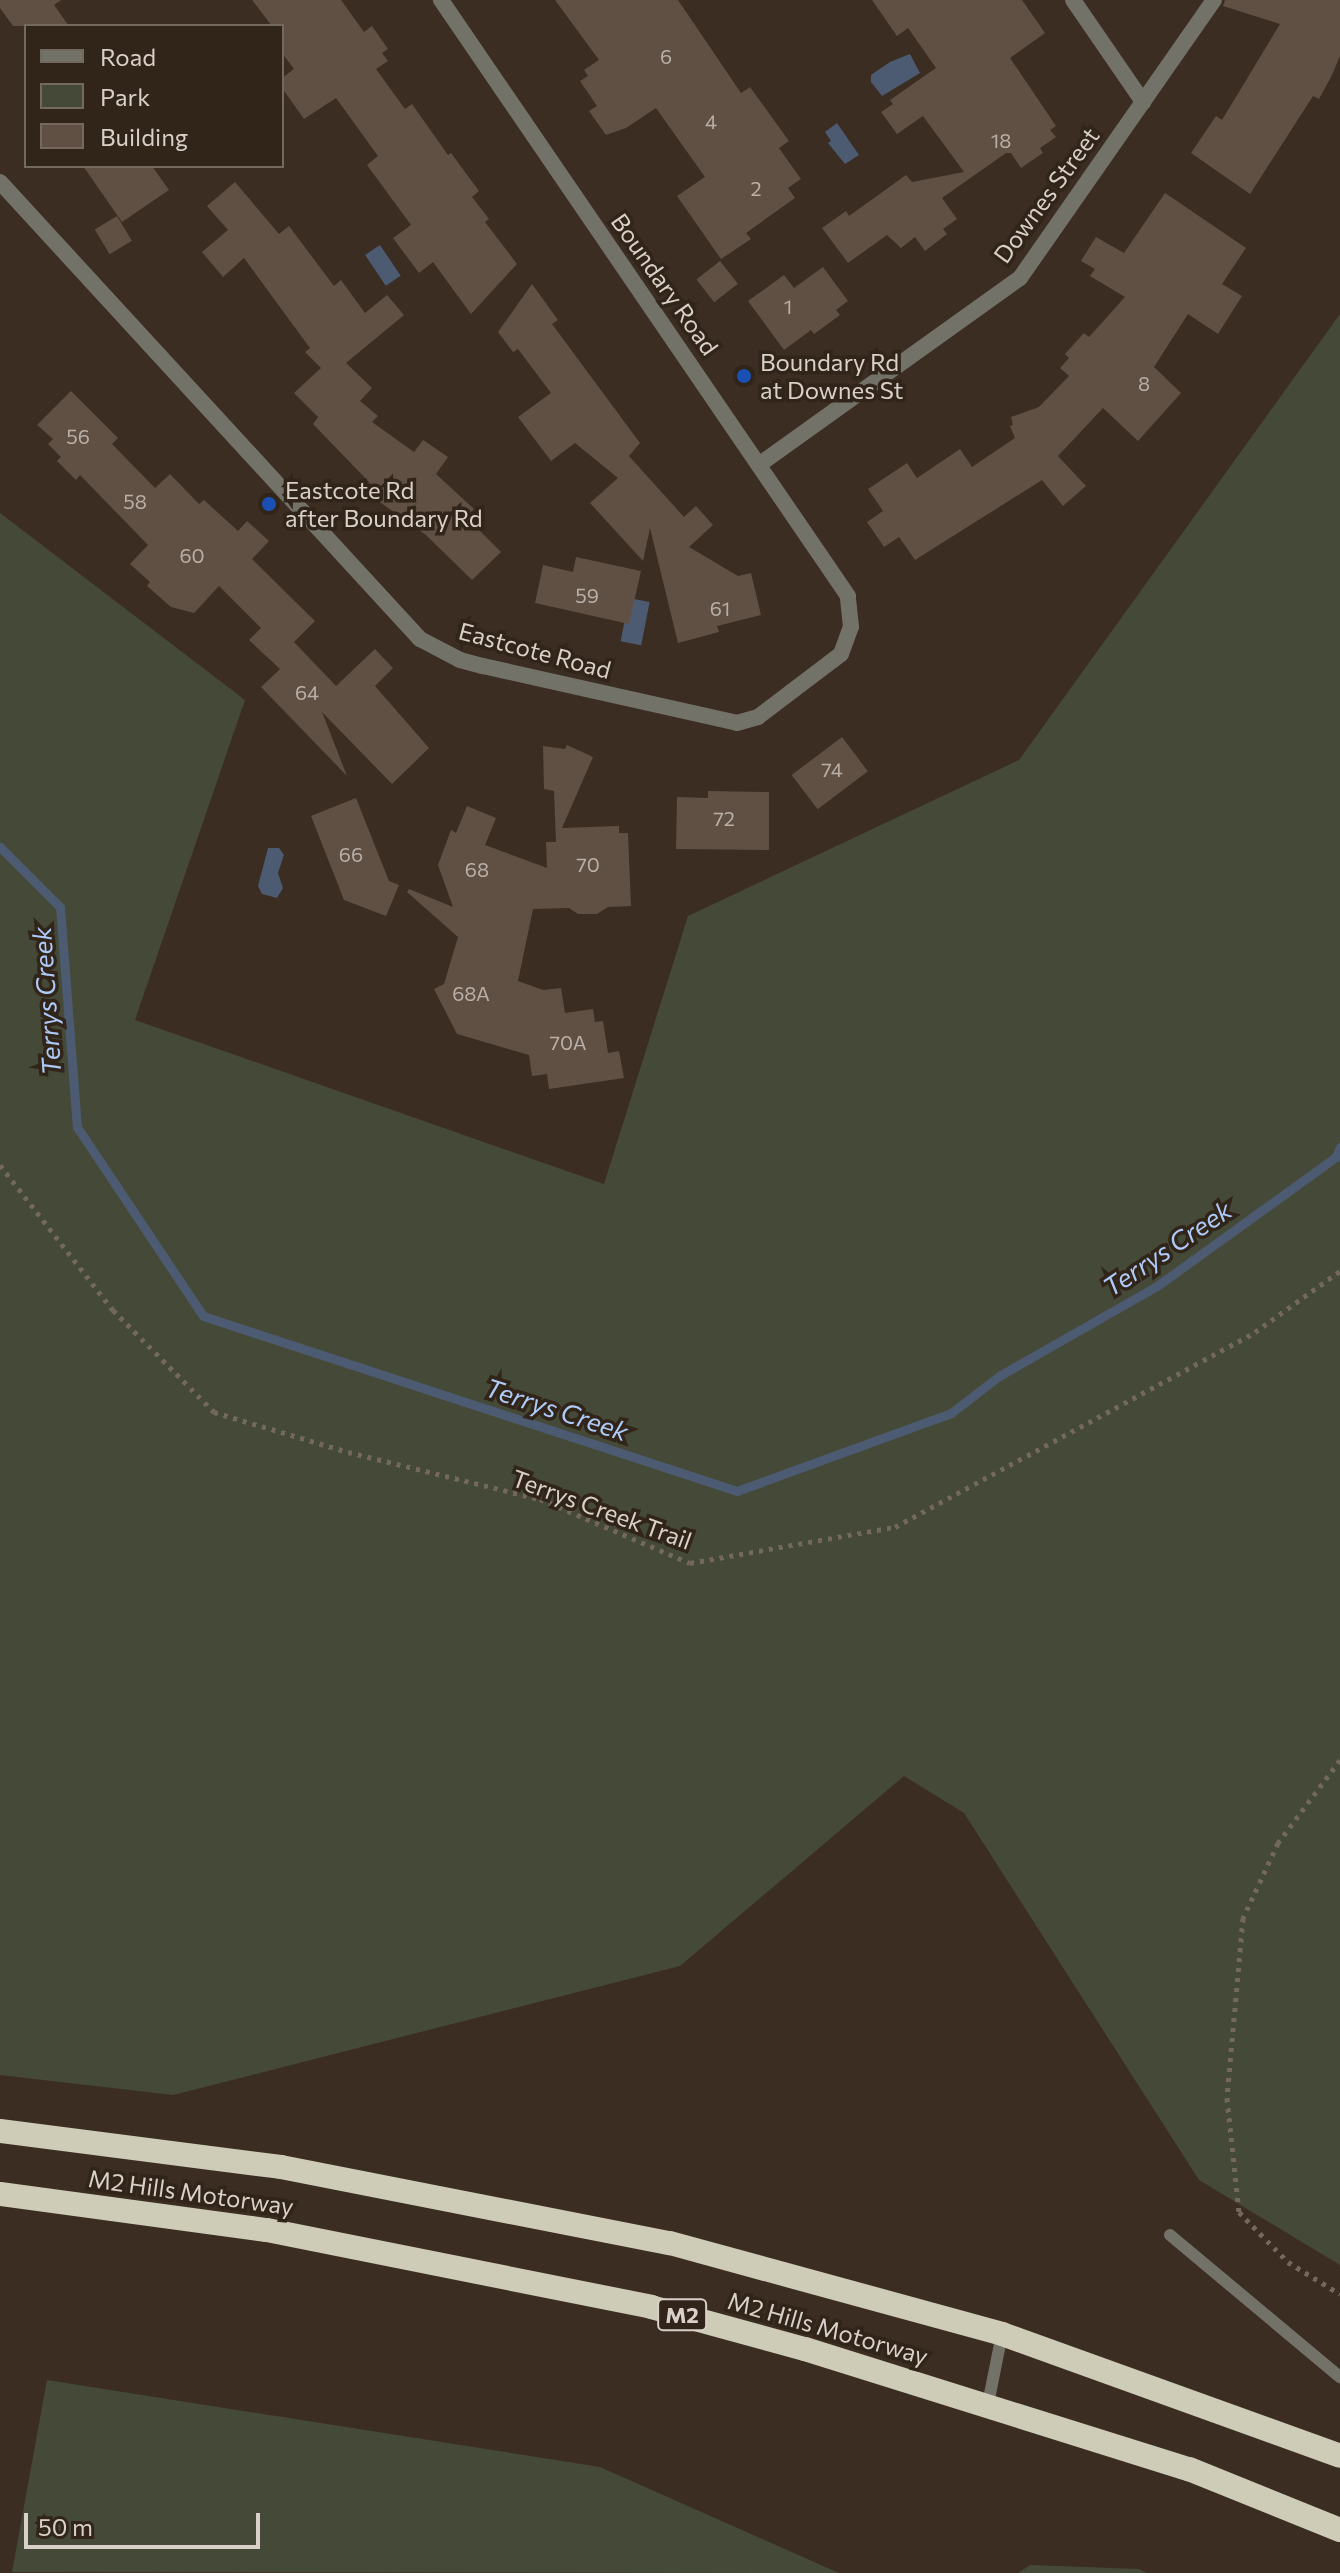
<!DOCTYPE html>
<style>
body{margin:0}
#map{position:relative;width:1340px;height:2573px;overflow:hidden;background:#3b2d22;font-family:Commissioner,sans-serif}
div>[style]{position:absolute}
.green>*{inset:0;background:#454938}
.water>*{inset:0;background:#4c5b72;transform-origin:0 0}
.stream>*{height:9px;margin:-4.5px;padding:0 4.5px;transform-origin:4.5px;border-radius:4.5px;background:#4c5b72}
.building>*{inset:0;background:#5f5043;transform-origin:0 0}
.path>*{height:5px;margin-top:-2.5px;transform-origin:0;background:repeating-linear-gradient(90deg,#73675e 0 4px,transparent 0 10px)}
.lane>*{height:12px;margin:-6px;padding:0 6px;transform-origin:6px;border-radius:6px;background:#737269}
.street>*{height:16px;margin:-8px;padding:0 8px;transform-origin:8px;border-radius:8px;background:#737269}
.highway>*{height:24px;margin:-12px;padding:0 12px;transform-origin:12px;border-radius:12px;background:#ceccb7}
.dots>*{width:22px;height:22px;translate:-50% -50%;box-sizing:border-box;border:4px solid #312418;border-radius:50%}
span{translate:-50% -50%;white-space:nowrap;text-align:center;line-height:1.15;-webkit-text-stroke:7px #312418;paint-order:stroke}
.number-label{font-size:20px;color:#bab0a8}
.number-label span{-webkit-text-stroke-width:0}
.shield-label span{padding:2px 6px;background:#312418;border:2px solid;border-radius:6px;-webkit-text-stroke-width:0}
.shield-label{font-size:22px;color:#d9d0c9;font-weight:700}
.street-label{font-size:24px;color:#d9d0c9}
.poi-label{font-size:24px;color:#d9d0c9}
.left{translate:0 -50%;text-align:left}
.water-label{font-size:26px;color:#adcaf8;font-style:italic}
.legend{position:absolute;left:24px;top:24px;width:260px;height:144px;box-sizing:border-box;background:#312418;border:2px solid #74695f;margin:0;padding:10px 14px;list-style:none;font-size:24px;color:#d9d0c9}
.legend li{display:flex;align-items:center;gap:16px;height:40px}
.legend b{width:40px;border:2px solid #74695f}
.scale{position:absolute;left:24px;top:2513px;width:236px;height:36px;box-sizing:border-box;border:4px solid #d9d0c9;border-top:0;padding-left:10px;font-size:24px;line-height:28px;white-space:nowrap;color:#d9d0c9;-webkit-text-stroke:6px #312418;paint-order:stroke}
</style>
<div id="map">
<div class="green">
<i style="clip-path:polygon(1340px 314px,1340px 2265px,1199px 2180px,964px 1813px,904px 1776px,680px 1966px,173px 2095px,0 2075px,0 513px,245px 700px,135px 1020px,604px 1184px,688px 916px,1019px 760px)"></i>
<i style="clip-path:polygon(47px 2380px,600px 2467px,839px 2573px,12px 2572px)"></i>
<i style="clip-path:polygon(1030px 2565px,1139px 2569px,1147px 2573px,1018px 2573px)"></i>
</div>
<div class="water">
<i style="clip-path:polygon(910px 54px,920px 73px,882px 96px,871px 82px,871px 75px,890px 62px)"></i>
<i style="clip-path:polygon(837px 123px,859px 155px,845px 164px,828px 143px,831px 141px,825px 132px)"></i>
<i style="left:380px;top:245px;width:37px;height:18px;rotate:56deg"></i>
<i style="left:629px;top:598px;width:21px;height:44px;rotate:11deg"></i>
<i style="clip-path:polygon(268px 848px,279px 848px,284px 855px,278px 873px,283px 888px,277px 898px,262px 894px,258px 886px)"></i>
</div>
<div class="stream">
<i style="left:0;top:847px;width:85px;rotate:45deg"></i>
<i style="left:60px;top:907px;width:221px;rotate:85.6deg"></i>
<i style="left:77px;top:1127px;width:227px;rotate:56.3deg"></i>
<i style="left:203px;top:1316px;width:562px;rotate:18.14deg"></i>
<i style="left:737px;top:1491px;width:228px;rotate:-20deg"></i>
<i style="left:951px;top:1413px;width:61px;rotate:-37.6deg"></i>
<i style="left:999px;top:1376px;width:182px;rotate:-29.7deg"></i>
<i style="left:1157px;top:1286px;width:221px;rotate:-35.8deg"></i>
<i style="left:1336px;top:1157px;width:11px;rotate:-68deg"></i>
</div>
<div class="building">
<i style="clip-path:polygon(0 0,61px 0,54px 5px,69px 26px,13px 26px,0 8px)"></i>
<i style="clip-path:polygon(252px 0,341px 0,364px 32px,372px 26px,388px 49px,382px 53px,388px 61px,376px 69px,405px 109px,412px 104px,448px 155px,451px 153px,479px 191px,472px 197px,489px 219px,485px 222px,517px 264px,471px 314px,433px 262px,419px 273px,393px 238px,411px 225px,367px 165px,378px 156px,336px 98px,304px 119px,282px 88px,282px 78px,294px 69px,282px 53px,282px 26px,272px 26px)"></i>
<i style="clip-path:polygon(555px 0,678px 0,741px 93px,750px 87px,789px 141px,779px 148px,801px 179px,788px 188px,795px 198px,746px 233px,751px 239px,721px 259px,677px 196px,705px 177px,656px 108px,626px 128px,606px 135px,589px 111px,597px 106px,580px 81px,588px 76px,584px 70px,599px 60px)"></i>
<i style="clip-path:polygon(872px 0,1022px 0,1045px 33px,1010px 58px,1056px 126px,1050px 130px,1056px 137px,1040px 148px,1043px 153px,1021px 168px,1011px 153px,1006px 153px,942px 198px,957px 219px,943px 229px,947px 234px,925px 251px,915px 237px,901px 248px,887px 235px,848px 263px,822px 228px,846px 211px,849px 216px,906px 175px,912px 182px,964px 172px,923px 116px,897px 134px,881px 112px,893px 104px,890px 100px,936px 68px,908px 28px,897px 36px)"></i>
<i style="clip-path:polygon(1225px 0,1340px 0,1340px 56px,1332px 75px,1319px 99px,1313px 96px,1250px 194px,1191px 153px,1216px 116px,1222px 120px,1280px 24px,1223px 6px)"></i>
<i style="clip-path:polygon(83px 166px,152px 166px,169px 190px,122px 222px)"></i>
<i style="clip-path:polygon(235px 182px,279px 234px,289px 226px,334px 286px,341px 280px,365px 313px,387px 295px,404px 315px,346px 363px,372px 388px,360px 401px,378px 416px,372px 422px,414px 452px,423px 440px,448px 457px,436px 474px,474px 509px,466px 517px,501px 552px,472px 580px,426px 535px,377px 500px,378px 497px,365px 488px,369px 482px,313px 424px,318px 417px,294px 393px,321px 368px,305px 352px,310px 348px,244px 258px,223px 277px,202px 252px,228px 230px,207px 206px)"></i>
<i style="clip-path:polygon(1165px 193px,1246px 248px,1222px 284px,1242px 296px,1218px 334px,1188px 314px,1154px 367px,1181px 393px,1138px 441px,1103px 408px,1058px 456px,1086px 486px,1063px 506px,1042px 480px,915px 560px,899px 537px,884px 547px,867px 522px,883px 511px,868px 489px,907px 463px,917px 478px,960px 449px,972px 467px,1015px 438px,1010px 426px,1013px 425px,1011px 417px,1039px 407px,1069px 376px,1060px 368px,1069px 358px,1065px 354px,1084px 333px,1089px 337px,1125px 297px,1090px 276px,1095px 269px,1081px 261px,1096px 237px,1124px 253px)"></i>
<i style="left:117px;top:216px;width:29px;height:26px;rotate:59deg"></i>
<i style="left:720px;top:261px;width:29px;height:30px;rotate:52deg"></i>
<i style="clip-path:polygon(823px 267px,848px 301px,836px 310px,840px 315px,814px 334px,811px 330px,784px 350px,748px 301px,784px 275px,794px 288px)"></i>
<i style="clip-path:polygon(532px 284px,558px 320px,552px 324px,640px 443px,629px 456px,684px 517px,696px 506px,713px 525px,689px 547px,738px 576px,751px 573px,761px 615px,717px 626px,719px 632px,678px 643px,650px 528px,643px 561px,590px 503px,618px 478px,575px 443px,551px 461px,518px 417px,551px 393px,518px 349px,513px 352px,498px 332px)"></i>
<i style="clip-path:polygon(71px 391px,118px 438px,112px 444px,155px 488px,170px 474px,199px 504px,204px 500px,238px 531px,247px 521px,269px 541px,252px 559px,315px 621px,294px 642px,336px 686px,375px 649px,393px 668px,375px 686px,429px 748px,392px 784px,322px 712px,347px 776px,261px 687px,280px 669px,249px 640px,261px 628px,219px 586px,194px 613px,171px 607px,147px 586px,150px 582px,130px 564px,148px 545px,80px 475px,76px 480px,57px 461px,61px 457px,48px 444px,53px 439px,37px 425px)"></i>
<i style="clip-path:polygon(576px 557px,641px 571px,629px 624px,535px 603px,543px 565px,573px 572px)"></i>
<i style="left:842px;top:737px;width:43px;height:63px;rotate:53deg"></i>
<i style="clip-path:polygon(567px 745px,593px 757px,562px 828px,619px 826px,619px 833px,628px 833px,631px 906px,608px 907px,597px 914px,578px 914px,569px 908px,533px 909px,518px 981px,543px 990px,561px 988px,565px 1013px,593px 1009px,595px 1022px,603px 1021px,608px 1053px,619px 1051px,624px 1078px,549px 1089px,547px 1074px,532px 1076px,529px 1055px,457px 1034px,434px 989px,444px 984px,458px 937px,407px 892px,409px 889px,453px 907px,438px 865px,451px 830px,456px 833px,467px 806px,496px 818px,485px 845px,547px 868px,546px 842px,556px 842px,554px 791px,544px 789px,543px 746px,565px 749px)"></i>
<i style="clip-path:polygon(708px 791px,769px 792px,769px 850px,676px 849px,677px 797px,708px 798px)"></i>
<i style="clip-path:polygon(356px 798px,389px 881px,399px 885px,386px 916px,344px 900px,311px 816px)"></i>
</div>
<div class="path">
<i style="left:0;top:1165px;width:184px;rotate:52.1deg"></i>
<i style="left:113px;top:1310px;width:144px;rotate:45.3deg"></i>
<i style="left:214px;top:1412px;width:140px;rotate:16.6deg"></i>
<i style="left:348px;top:1452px;width:198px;rotate:13.8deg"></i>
<i style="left:540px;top:1499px;width:163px;rotate:23.1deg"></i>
<i style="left:690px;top:1563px;width:208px;rotate:-10deg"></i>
<i style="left:895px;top:1527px;width:409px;rotate:-28.4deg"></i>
<i style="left:1255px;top:1332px;width:105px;rotate:-35.7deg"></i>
<i style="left:1340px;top:1760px;width:104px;rotate:126.8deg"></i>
<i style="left:1278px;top:1843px;width:83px;rotate:115deg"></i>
<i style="left:1243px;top:1918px;width:181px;rotate:95.1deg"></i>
<i style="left:1227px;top:2098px;width:115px;rotate:84deg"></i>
<i style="left:1239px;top:2212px;width:70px;rotate:45.6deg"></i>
<i style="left:1288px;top:2262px;width:61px;rotate:31.6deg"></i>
</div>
<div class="lane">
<i style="left:1170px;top:2235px;width:222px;rotate:39.9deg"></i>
<i style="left:988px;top:2404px;width:71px;rotate:-78.7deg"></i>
</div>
<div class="street">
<i style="left:1073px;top:0;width:124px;rotate:55.5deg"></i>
<i style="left:0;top:182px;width:621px;rotate:47.42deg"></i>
<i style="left:420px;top:639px;width:45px;rotate:27.7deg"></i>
<i style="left:460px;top:660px;width:24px;rotate:15deg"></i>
<i style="left:483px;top:666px;width:260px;rotate:12.6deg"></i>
<i style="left:737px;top:723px;width:22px;rotate:-16deg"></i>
<i style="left:758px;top:717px;width:104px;rotate:-37.2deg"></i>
<i style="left:841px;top:654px;width:29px;rotate:-70deg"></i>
<i style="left:851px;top:627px;width:31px;rotate:-96deg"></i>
<i style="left:848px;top:596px;width:722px;rotate:-124.33deg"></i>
<i style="left:760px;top:464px;width:320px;rotate:-35.6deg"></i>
<i style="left:1020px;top:278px;width:339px;rotate:-55.1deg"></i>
</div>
<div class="highway">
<i style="left:0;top:2131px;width:283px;rotate:7.3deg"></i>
<i style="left:281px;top:2167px;width:396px;rotate:11.1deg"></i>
<i style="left:670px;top:2243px;width:344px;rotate:15.3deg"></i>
<i style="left:1002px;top:2334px;width:359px;rotate:19.8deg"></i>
<i style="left:0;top:2194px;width:269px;rotate:7.7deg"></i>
<i style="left:267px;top:2230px;width:392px;rotate:11.3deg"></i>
<i style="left:651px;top:2307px;width:160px;rotate:15.3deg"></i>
<i style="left:805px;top:2349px;width:402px;rotate:17.4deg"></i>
<i style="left:1189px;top:2469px;width:163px;rotate:22deg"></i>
</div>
<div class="dots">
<i style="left:744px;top:376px;background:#1a4fb4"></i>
<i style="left:269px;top:504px;background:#1a4fb4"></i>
</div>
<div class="number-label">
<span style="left:666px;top:56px">6</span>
<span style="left:711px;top:121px">4</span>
<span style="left:1001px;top:140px">18</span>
<span style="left:756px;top:188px">2</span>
<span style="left:788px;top:306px">1</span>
<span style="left:1144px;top:383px">8</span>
<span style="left:78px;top:436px">56</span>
<span style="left:135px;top:501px">58</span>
<span style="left:192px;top:555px">60</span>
<span style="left:587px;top:595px">59</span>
<span style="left:720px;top:608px">61</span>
<span style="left:307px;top:692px">64</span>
<span style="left:832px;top:769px">74</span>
<span style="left:724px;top:818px">72</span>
<span style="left:351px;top:854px">66</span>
<span style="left:588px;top:864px">70</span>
<span style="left:477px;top:869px">68</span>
<span style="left:471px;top:993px">68A</span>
<span style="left:568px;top:1042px">70A</span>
</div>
<div class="shield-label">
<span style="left:682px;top:2315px">M2</span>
</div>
<div class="street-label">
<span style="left:1046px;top:195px;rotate:-54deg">Downes Street</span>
<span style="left:665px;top:284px;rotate:55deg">Boundary Road</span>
<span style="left:535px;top:650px;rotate:15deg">Eastcote Road</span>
<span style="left:602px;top:1509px;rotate:20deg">Terrys Creek Trail</span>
<span style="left:191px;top:2192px;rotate:8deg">M2 Hills Motorway</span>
<span style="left:828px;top:2328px;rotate:16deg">M2 Hills Motorway</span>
</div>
<div class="poi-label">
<span class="left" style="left:760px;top:376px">Boundary Rd<br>at Downes St</span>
<span class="left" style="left:285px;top:504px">Eastcote Rd<br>after Boundary Rd</span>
</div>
<div class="water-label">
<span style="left:46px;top:1001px;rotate:-94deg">Terrys Creek</span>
<span style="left:1167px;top:1248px;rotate:-34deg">Terrys Creek</span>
<span style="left:557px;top:1409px;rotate:18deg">Terrys Creek</span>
</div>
<ul class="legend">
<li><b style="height:10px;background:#737269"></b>Road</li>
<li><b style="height:22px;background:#454938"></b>Park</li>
<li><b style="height:22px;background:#5f5043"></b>Building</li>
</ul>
<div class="scale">50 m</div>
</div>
